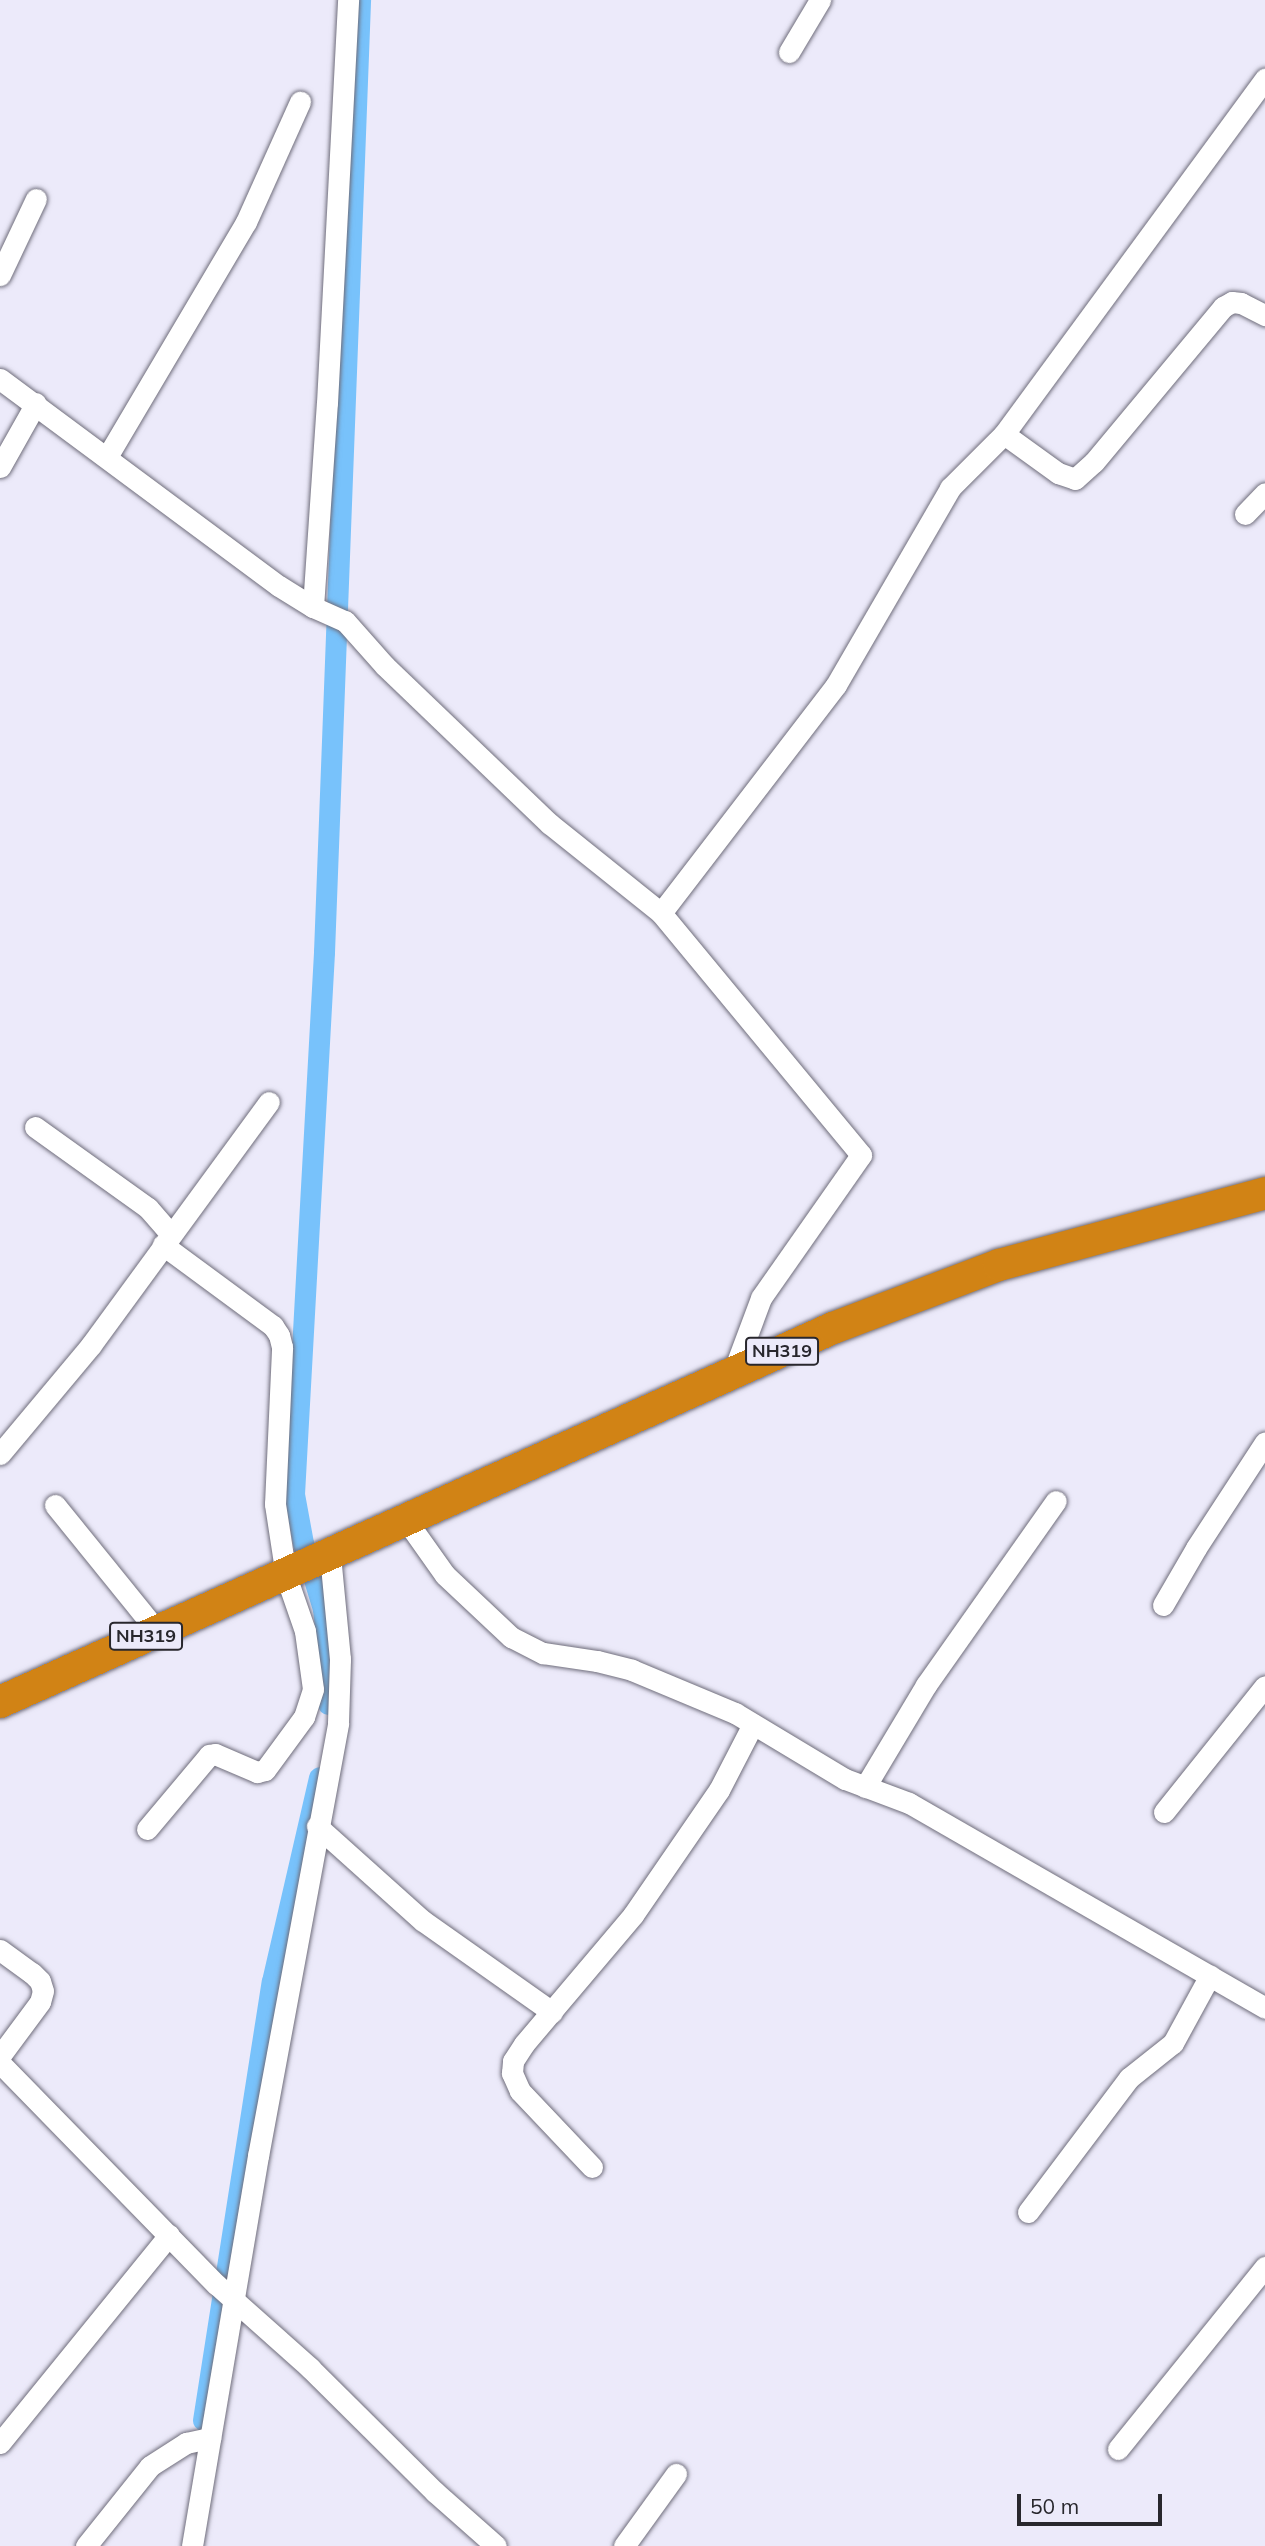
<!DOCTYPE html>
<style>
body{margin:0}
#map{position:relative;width:1265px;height:2546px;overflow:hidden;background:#eceafa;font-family:Mulish,sans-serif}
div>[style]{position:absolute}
.canal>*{height:21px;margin:-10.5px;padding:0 10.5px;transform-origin:10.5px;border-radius:10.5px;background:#78c2fb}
.roads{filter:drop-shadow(0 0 2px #6f6d7b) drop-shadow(0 0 2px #6f6d7b)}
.minor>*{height:21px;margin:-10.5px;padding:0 10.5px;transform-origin:10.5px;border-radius:10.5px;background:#fff}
.highway>*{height:32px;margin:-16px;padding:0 16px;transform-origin:16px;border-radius:16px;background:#d18315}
span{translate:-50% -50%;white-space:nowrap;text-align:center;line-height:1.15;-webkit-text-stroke:6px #eceafa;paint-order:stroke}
.shield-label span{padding:2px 5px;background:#eceafa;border:2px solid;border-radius:5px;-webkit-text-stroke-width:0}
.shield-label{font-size:18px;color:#28272d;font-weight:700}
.scale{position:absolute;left:1017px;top:2494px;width:145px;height:32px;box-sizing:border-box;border:4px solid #28272d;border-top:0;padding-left:9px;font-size:21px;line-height:24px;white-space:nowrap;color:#28272d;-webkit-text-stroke:5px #eceafa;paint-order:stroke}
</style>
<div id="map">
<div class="canal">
<i style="left:328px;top:1704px;width:42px;rotate:-88.6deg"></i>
<i style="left:329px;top:1662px;width:53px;rotate:-96.5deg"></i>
<i style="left:323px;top:1609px;width:69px;rotate:-106.9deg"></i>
<i style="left:303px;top:1543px;width:50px;rotate:-100.4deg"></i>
<i style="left:294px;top:1494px;width:543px;rotate:-86.83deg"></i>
<i style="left:324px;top:952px;width:953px;rotate:-87.83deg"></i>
<i style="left:203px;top:2420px;width:444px;rotate:-81.1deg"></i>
<i style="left:272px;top:1981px;width:209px;rotate:-77deg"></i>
</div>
<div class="roads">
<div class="minor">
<i style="left:789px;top:52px;width:61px;rotate:-59.2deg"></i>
<i style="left:0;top:275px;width:84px;rotate:-64.7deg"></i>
<i style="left:0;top:379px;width:347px;rotate:36.6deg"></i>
<i style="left:279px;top:586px;width:40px;rotate:32deg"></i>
<i style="left:313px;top:607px;width:35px;rotate:24deg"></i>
<i style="left:345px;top:621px;width:60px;rotate:48.4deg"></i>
<i style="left:385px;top:666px;width:228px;rotate:43.8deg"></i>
<i style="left:550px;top:824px;width:142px;rotate:38.7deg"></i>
<i style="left:661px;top:913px;width:314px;rotate:50.4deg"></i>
<i style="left:861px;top:1155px;width:174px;rotate:125deg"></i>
<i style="left:761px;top:1298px;width:80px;rotate:110.5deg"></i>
<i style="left:1004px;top:434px;width:67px;rotate:35.8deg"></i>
<i style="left:1058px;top:473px;width:18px;rotate:19deg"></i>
<i style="left:1075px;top:479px;width:25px;rotate:-42deg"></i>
<i style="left:1094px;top:462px;width:202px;rotate:-50.2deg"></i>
<i style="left:1223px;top:307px;width:10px;rotate:-29deg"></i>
<i style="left:1232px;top:302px;width:9px;rotate:6deg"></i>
<i style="left:1241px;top:303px;width:27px;rotate:27deg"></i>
<i style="left:107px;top:457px;width:273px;rotate:-59.4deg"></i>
<i style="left:246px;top:222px;width:132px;rotate:-65.8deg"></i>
<i style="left:0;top:467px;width:73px;rotate:-60.6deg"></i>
<i style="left:1245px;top:514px;width:29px;rotate:-46deg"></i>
<i style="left:313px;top:607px;width:204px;rotate:-86.1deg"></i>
<i style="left:327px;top:403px;width:404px;rotate:-87deg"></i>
<i style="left:661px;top:913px;width:287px;rotate:-52.5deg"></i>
<i style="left:836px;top:685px;width:228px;rotate:-59.9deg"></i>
<i style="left:950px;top:488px;width:76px;rotate:-45deg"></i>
<i style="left:1004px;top:434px;width:441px;rotate:-53.7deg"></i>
<i style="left:35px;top:1127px;width:139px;rotate:35.6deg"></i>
<i style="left:148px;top:1208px;width:35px;rotate:49deg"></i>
<i style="left:0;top:1454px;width:142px;rotate:-50.1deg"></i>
<i style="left:91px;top:1345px;width:301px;rotate:-53.8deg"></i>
<i style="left:55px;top:1505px;width:162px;rotate:51deg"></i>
<i style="left:406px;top:1520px;width:67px;rotate:54.7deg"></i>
<i style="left:445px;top:1575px;width:91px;rotate:43.2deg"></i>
<i style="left:511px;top:1637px;width:36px;rotate:27deg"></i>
<i style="left:543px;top:1653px;width:55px;rotate:8.4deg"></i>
<i style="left:597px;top:1661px;width:36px;rotate:14deg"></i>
<i style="left:632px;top:1670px;width:112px;rotate:22.7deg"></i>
<i style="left:735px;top:1713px;width:128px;rotate:31deg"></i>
<i style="left:845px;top:1779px;width:68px;rotate:20.6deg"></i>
<i style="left:909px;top:1803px;width:411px;rotate:29.9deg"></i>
<i style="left:1163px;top:1605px;width:66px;rotate:-59.9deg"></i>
<i style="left:1196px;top:1548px;width:126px;rotate:-56.9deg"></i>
<i style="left:865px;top:1787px;width:119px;rotate:-59.1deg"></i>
<i style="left:926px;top:1685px;width:225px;rotate:-54.8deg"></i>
<i style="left:1164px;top:1812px;width:161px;rotate:-51.3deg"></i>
<i style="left:317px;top:1826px;width:142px;rotate:41.9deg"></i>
<i style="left:423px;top:1921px;width:158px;rotate:35.2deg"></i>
<i style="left:147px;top:1829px;width:97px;rotate:-50deg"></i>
<i style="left:209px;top:1755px;width:6px;rotate:-9deg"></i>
<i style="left:215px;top:1754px;width:46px;rotate:23.2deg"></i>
<i style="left:257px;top:1772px;width:8px;rotate:-14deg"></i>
<i style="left:265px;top:1770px;width:66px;rotate:-53.7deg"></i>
<i style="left:304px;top:1717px;width:29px;rotate:-72deg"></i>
<i style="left:313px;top:1689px;width:59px;rotate:-97.9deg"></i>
<i style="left:305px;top:1631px;width:58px;rotate:-109.1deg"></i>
<i style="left:286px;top:1576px;width:73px;rotate:-98.7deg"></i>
<i style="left:275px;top:1504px;width:157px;rotate:-87.4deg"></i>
<i style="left:282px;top:1347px;width:12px;rotate:-104deg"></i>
<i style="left:279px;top:1335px;width:11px;rotate:-124deg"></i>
<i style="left:273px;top:1326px;width:137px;rotate:-143.6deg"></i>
<i style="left:0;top:1950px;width:39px;rotate:36deg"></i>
<i style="left:32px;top:1973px;width:11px;rotate:45deg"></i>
<i style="left:40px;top:1981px;width:10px;rotate:73deg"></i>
<i style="left:43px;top:1991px;width:11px;rotate:105deg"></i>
<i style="left:40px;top:2002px;width:67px;rotate:126.5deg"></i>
<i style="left:0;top:2063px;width:310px;rotate:45.7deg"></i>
<i style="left:217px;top:2285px;width:125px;rotate:41.7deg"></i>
<i style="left:310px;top:2368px;width:176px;rotate:44.8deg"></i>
<i style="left:435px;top:2492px;width:81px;rotate:41.5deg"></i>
<i style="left:592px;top:2167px;width:105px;rotate:-133.5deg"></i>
<i style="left:520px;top:2091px;width:20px;rotate:-114deg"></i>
<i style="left:512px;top:2073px;width:12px;rotate:-85deg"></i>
<i style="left:513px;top:2061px;width:20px;rotate:-57deg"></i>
<i style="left:524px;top:2044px;width:169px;rotate:-49.8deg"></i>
<i style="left:633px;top:1915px;width:152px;rotate:-55.5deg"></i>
<i style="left:719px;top:1790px;width:74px;rotate:-62.7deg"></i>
<i style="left:1028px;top:2212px;width:168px;rotate:-53deg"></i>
<i style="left:1129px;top:2078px;width:56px;rotate:-38.5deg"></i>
<i style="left:1173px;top:2043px;width:77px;rotate:-61.4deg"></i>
<i style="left:0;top:2443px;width:268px;rotate:-50.9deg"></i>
<i style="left:1118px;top:2449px;width:234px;rotate:-51.1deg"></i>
<i style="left:86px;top:2546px;width:102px;rotate:-51.3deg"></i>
<i style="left:150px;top:2466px;width:43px;rotate:-32.6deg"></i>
<i style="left:186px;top:2443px;width:25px;rotate:-12deg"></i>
<i style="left:192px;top:2546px;width:396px;rotate:-80.4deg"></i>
<i style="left:258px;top:2156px;width:440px;rotate:-79.5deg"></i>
<i style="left:338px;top:1723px;width:64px;rotate:-88.2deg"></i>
<i style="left:340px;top:1659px;width:103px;rotate:-95.5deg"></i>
<i style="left:624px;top:2546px;width:89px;rotate:-54.2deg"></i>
</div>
<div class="highway">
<i style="left:0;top:1702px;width:913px;rotate:-24.18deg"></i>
<i style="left:833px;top:1328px;width:178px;rotate:-20.8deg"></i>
<i style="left:999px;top:1265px;width:276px;rotate:-15.1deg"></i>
</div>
</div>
<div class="shield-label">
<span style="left:782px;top:1351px">NH319</span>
<span style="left:146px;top:1636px">NH319</span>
</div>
<div class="scale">50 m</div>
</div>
